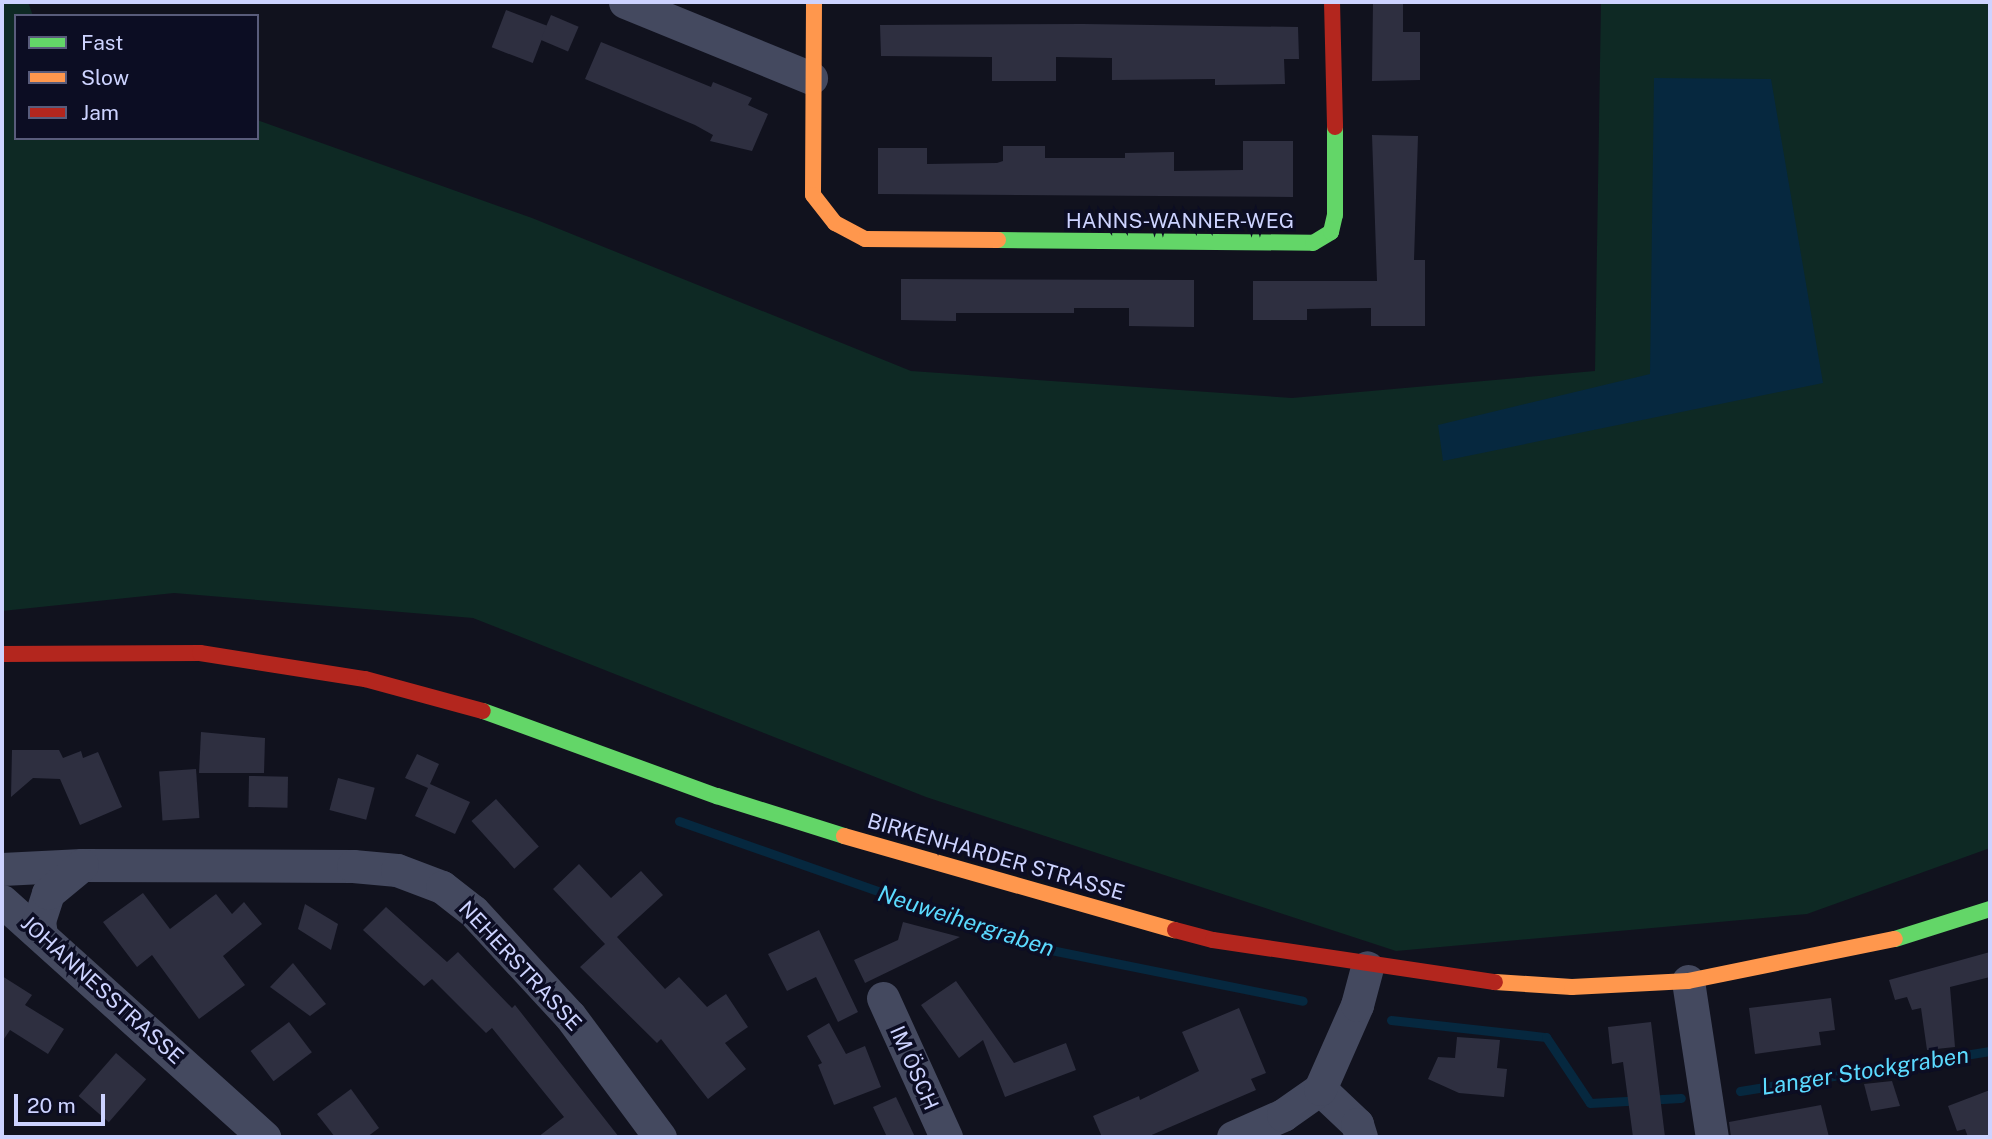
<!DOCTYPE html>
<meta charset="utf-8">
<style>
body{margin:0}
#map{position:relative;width:1992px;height:1139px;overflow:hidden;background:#11121e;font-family:"Public Sans",sans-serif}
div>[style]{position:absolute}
.green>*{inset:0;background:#0e2924}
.water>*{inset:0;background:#06283f}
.stream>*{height:9px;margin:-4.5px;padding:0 4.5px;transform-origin:4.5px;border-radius:4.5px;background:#06283f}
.building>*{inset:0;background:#2e2f40;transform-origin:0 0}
.street>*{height:33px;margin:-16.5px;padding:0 16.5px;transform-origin:16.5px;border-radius:16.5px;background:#44495f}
.fast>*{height:16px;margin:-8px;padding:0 8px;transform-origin:8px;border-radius:8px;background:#63d668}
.slow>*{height:16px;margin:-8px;padding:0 8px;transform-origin:8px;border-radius:8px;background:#ff974d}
.jam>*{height:16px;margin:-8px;padding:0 8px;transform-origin:8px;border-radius:8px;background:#b3261e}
span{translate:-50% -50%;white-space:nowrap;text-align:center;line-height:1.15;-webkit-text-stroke:7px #0c0d23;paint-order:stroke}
.street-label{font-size:21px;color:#cdd3ff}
.water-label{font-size:23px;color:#5bdaff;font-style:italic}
.frame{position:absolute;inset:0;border:4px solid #cdd3ff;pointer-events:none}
.legend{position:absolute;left:14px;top:14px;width:245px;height:126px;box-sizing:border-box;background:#0c0d23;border:2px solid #595c7b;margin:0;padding:9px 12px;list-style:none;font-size:21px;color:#cdd3ff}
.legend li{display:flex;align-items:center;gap:14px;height:35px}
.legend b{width:35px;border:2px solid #595c7b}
.scale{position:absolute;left:14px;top:1094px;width:91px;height:32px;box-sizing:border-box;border:4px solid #cdd3ff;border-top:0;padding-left:9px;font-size:21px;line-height:24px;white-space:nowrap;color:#cdd3ff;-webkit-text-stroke:5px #0c0d23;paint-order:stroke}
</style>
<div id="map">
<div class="green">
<i style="clip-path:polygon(2px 2px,28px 2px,33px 16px,16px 16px,16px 138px,257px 138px,257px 120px,532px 218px,911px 371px,1292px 398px,1595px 371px,1601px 2px,1990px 2px,1990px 848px,1807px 914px,1396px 951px,926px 797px,473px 618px,174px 593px,2px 611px)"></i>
</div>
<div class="water">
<i style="clip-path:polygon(1654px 78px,1771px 79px,1823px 383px,1443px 461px,1438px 425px,1650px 374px)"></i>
</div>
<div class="stream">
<i style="left:679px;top:821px;width:379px;rotate:19.4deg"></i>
<i style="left:1036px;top:947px;width:272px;rotate:11.4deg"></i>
<i style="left:1391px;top:1020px;width:156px;rotate:6.3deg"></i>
<i style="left:1546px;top:1037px;width:79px;rotate:56.3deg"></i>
<i style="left:1590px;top:1103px;width:91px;rotate:-3.1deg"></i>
<i style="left:1740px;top:1091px;width:253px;rotate:-9.1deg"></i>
</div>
<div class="building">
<i style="clip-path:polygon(1373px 2px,1403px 2px,1403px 32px,1420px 32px,1420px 80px,1372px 81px)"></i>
<i style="left:506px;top:10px;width:44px;height:40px;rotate:21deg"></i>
<i style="left:551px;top:15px;width:30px;height:27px;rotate:23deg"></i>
<i style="clip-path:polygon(1083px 24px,1298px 27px,1299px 59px,1284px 59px,1285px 84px,1215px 85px,1215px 79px,1112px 80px,1112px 58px,1056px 57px,1056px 81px,992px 81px,992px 57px,881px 56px,880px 25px)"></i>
<i style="clip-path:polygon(601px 42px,711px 87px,713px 82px,752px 98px,748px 105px,768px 114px,752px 151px,710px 141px,713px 135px,695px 125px,585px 79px)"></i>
<i style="clip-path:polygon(1372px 135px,1418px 136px,1414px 260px,1425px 260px,1425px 326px,1371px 326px,1371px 308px,1307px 309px,1307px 320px,1253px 320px,1253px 281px,1377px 281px)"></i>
<i style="clip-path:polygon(1243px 141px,1293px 141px,1293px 197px,878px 194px,878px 148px,927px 148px,927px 164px,997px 163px,1003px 161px,1003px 146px,1045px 146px,1045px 158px,1125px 158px,1125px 153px,1174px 152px,1174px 171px,1243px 170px)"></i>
<i style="clip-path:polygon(901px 279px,1194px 280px,1194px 327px,1129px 326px,1129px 308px,1074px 308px,1074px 313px,956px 313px,956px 321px,901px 320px)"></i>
<i style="clip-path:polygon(201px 732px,265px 738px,264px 773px,199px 773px)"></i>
<i style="clip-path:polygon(12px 750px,59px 750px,63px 758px,81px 751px,83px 758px,98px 752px,122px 807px,80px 825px,60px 779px,33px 778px,11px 797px)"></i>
<i style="clip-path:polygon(417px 754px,439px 764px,430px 784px,470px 802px,455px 834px,415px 816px,428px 788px,405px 778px)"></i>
<i style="left:196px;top:769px;width:49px;height:37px;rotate:86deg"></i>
<i style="left:249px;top:776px;width:39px;height:31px;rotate:1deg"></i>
<i style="left:338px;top:778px;width:38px;height:33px;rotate:15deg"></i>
<i style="left:496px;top:799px;width:64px;height:33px;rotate:48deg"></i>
<i style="clip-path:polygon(579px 864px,611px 898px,641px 871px,663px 895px,617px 937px,665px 989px,679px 977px,707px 1007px,726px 994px,748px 1027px,725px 1043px,746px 1069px,708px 1099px,661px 1039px,657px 1043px,580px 967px,605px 944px,553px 889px)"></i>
<i style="clip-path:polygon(143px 893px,170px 929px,216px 894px,232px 914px,244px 902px,262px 924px,223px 956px,245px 985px,199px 1019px,152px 955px,137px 967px,103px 922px)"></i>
<i style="clip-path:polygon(305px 904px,338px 924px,331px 950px,298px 929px)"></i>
<i style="clip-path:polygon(386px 907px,447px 962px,458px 952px,512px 1008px,515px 1005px,619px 1137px,538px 1137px,564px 1117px,492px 1028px,486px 1033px,432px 979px,424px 986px,363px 930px)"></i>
<i style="clip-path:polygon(903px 922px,960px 937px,865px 983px,854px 960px,898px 940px)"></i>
<i style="clip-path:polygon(819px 930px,858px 1012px,838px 1022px,816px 977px,787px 991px,768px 954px)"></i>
<i style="clip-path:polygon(1990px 952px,1990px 977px,1950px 987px,1955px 1047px,1927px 1050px,1921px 1008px,1912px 1010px,1907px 997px,1895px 1000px,1889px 980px)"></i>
<i style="clip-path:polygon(293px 963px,326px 1004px,310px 1016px,270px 987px)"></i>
<i style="clip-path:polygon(2px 976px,32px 995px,25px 1005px,64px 1029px,48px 1054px,10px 1030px,2px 1042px)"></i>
<i style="clip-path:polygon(956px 981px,1014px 1063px,1066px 1043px,1076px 1070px,1005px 1097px,983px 1040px,959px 1058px,921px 1005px)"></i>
<i style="clip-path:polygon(1831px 998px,1835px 1030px,1819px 1032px,1821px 1045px,1755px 1054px,1749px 1008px)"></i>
<i style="clip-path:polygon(1239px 1008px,1266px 1073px,1251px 1079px,1256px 1090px,1147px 1137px,1102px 1137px,1093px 1116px,1139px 1096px,1140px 1100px,1199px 1071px,1182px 1032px)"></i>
<i style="left:289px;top:1022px;width:38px;height:48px;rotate:53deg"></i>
<i style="clip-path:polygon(1651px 1022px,1665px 1137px,1633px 1137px,1623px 1062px,1612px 1064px,1608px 1027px)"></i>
<i style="clip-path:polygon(829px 1023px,846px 1054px,865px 1046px,881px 1087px,834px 1105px,818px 1065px,822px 1063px,807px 1036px)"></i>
<i style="clip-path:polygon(1457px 1037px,1500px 1040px,1497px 1068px,1507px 1069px,1504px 1097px,1459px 1093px,1428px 1079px,1438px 1057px,1455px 1058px)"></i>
<i style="left:116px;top:1053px;width:40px;height:57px;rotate:41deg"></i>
<i style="clip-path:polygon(1892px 1081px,1900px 1106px,1871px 1111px,1864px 1084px)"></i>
<i style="clip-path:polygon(351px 1089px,379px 1128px,367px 1137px,335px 1137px,317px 1114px)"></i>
<i style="clip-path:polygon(1990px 1090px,1990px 1137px,1968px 1137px,1965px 1129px,1957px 1131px,1948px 1106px)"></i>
<i style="clip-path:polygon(896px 1097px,915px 1137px,887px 1137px,873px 1107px)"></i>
<i style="clip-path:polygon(1821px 1105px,1829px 1137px,1731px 1137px,1729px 1122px)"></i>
</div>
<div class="street">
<i style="left:625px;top:2px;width:201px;rotate:22.2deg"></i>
<i style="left:2px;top:869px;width:80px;rotate:-2.9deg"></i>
<i style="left:82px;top:865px;width:271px;rotate:0.2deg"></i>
<i style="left:353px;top:866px;width:44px;rotate:5.2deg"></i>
<i style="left:397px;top:870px;width:48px;rotate:20.7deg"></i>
<i style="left:442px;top:887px;width:39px;rotate:38deg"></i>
<i style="left:473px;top:911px;width:143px;rotate:47.3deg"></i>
<i style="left:570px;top:1016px;width:151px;rotate:53.4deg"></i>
<i style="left:2px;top:901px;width:353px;rotate:42deg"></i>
<i style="left:41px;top:935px;width:14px;rotate:-98deg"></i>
<i style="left:39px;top:921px;width:29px;rotate:-72deg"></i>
<i style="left:48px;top:893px;width:44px;rotate:-39.5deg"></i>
<i style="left:1688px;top:981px;width:158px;rotate:81.3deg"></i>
<i style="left:883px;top:998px;width:153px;rotate:65.6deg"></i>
<i style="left:1320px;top:1089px;width:51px;rotate:43.4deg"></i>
<i style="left:1357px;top:1124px;width:14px;rotate:73deg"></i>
<i style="left:1233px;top:1137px;width:55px;rotate:-23.7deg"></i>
<i style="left:1283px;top:1115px;width:45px;rotate:-35.1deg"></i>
<i style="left:1320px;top:1089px;width:92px;rotate:-66.2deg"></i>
<i style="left:1357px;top:1005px;width:39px;rotate:-75deg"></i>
</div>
<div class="fast">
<i style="left:998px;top:240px;width:315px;rotate:0.5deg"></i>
<i style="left:1313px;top:243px;width:21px;rotate:-31deg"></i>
<i style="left:1331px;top:232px;width:17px;rotate:-77deg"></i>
<i style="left:1335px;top:215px;width:88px;rotate:-90deg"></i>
<i style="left:483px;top:711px;width:249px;rotate:20deg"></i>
<i style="left:717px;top:796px;width:133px;rotate:17.5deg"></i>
<i style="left:1895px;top:939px;width:100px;rotate:-17.5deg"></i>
</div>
<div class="slow">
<i style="left:814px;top:2px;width:193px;rotate:90.3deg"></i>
<i style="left:813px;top:195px;width:36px;rotate:52deg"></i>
<i style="left:835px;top:223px;width:34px;rotate:28deg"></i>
<i style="left:865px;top:239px;width:133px;rotate:0.4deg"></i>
<i style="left:844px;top:836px;width:344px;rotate:15.9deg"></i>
<i style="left:1495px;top:982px;width:77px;rotate:3.7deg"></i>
<i style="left:1572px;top:987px;width:116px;rotate:-3deg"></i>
<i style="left:1688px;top:981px;width:211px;rotate:-11.5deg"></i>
</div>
<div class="jam">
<i style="left:1332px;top:2px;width:125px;rotate:88.6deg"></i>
<i style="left:2px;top:654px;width:198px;rotate:-0.3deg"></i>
<i style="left:200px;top:653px;width:167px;rotate:9deg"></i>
<i style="left:365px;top:679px;width:122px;rotate:15.2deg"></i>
<i style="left:1175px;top:930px;width:39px;rotate:15deg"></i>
<i style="left:1213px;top:940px;width:285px;rotate:8.5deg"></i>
</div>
<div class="street-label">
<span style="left:1180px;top:221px">HANNS-WANNER-WEG</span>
<span style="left:996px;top:857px;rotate:16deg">BIRKENHARDER STRASSE</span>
<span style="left:520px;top:966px;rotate:47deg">NEHERSTRASSE</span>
<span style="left:102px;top:990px;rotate:42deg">JOHANNESSTRASSE</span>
<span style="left:914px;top:1068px;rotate:66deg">IM ÖSCH</span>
</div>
<div class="water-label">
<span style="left:966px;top:921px;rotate:18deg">Neuweihergraben</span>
<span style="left:1865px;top:1071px;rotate:-9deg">Langer Stockgraben</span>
</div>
<div class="frame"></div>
<ul class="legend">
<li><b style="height:9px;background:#63d668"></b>Fast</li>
<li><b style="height:9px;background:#ff974d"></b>Slow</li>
<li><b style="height:9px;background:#b3261e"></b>Jam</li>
</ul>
<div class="scale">20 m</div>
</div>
